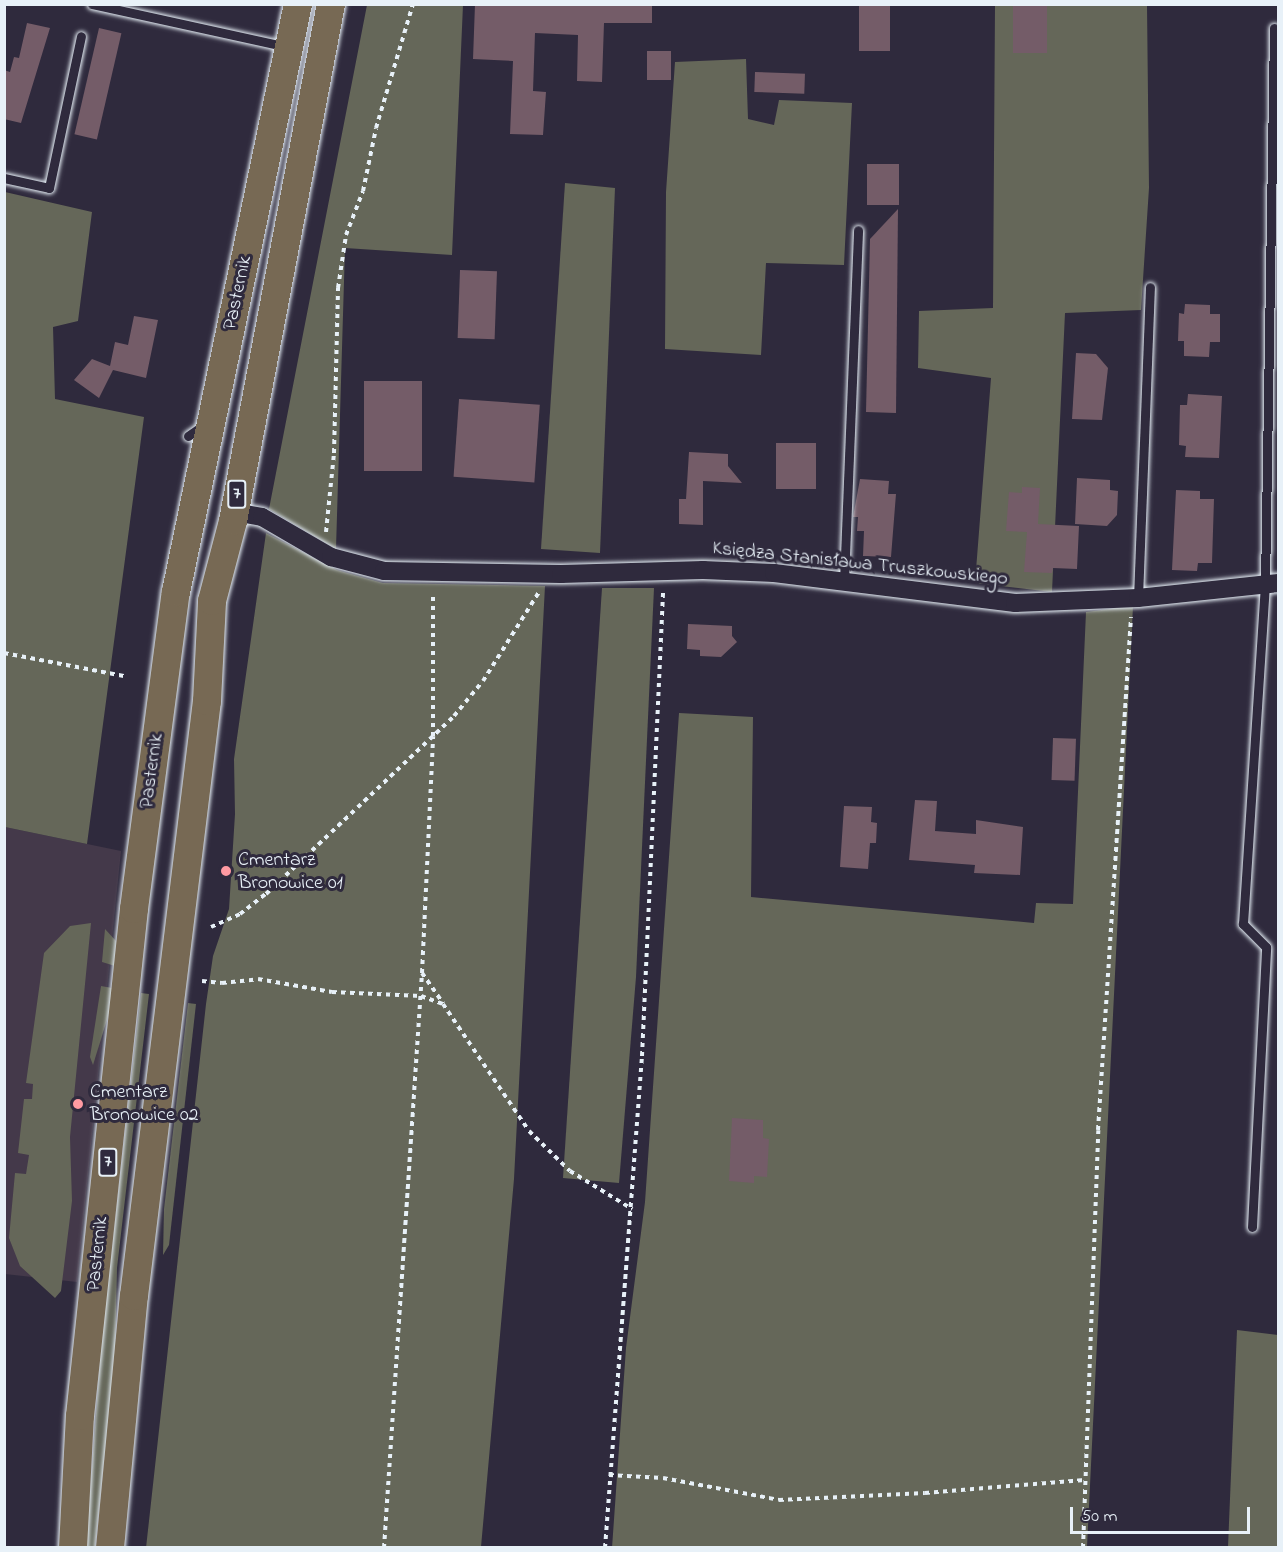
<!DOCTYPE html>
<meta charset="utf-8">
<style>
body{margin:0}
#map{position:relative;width:1283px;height:1552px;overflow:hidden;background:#2f2a3d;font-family:"Indie Flower",sans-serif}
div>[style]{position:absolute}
.built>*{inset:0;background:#44394a}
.green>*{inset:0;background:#656759}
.building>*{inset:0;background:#745c68;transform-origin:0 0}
.path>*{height:4px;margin-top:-2px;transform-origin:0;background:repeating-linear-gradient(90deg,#e8f1f8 0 4.5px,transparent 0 9px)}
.roads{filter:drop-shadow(0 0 2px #e8f1f8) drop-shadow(0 0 2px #e8f1f8)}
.lane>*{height:9px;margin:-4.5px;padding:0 4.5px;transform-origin:4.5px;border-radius:4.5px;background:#2f2a3d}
.street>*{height:18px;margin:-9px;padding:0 9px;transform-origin:9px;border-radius:9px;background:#2f2a3d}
.primary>*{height:28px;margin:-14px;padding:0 14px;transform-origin:14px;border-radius:14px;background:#776954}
.dots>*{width:16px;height:16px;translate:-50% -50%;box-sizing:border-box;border:3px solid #2f2a3d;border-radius:50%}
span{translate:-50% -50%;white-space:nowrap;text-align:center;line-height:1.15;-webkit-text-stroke:6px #2f2a3d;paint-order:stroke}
.shield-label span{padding:2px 4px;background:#2f2a3d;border:2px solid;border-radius:4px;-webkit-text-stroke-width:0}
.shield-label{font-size:18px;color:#e8f1f8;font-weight:700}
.street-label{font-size:20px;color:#e8f1f8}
.poi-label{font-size:20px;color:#e8f1f8}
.left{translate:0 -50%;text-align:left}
.frame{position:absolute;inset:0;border:6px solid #e8f1f8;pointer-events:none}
.scale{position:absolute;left:1070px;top:1507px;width:180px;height:27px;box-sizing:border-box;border:3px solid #e8f1f8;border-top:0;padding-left:8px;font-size:18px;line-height:21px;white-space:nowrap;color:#e8f1f8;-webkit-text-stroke:4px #2f2a3d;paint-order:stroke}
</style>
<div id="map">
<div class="built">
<i style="clip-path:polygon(5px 827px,121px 851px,77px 1282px,5px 1274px)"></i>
</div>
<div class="green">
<i style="clip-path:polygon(367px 5px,463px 5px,452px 255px,345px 248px,336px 549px,269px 509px)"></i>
<i style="clip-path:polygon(995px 5px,1147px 5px,1149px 188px,1141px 310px,1065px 313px,1052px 592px,975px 583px,991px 378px,918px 368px,919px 311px,993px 308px)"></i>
<i style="clip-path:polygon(746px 59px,748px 119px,774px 125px,779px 100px,852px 103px,844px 265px,766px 263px,761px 355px,665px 349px,666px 192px,675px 62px)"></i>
<i style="clip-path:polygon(565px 183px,615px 188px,600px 553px,541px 549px)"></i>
<i style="clip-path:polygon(5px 192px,92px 212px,78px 321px,53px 327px,55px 399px,144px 417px,87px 844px,5px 827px)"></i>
<i style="clip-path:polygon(266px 533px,337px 570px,383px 583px,545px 586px,514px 1179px,481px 1547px,146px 1548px,206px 1004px,213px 956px,229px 909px,235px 814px,234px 759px)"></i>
<i style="clip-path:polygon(602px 588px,654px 588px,636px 977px,619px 1183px,563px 1178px)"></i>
<i style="clip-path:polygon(1133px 606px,1087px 1547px,612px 1548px,626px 1348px,645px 1202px,679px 713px,753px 717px,751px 897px,1034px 923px,1036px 903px,1073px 904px,1086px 612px)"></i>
<i style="clip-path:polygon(91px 923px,70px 1137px,72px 1201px,61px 1291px,55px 1298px,20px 1266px,9px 1238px,15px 1173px,26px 1174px,29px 1155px,18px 1153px,24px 1099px,32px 1099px,33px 1084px,26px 1083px,44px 953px,70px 926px)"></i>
<i style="clip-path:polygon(105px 929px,116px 941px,115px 966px,102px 962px)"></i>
<i style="clip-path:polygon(101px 986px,112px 988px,110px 1010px,93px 1065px,90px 1057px)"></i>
<i style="clip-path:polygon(141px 993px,149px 994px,117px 1268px,115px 1357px,95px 1547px,86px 1548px,101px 1347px)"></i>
<i style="clip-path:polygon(188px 1003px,196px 1004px,169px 1245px,163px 1255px,164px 1209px)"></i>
<i style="clip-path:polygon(1237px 1330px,1278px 1335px,1278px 1547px,1228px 1547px)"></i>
</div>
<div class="building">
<i style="clip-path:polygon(475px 4px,652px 4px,652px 23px,604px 23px,602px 82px,577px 81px,578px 35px,535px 33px,533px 91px,546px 92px,543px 135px,510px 134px,513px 61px,473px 59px)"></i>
<i style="left:1013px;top:4px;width:34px;height:49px"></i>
<i style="left:859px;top:5px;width:31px;height:46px"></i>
<i style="clip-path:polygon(27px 23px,50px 28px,21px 123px,4px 119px,4px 70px,10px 72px,14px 57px,19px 58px)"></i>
<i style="left:99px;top:28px;width:23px;height:109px;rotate:13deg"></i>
<i style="left:647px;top:51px;width:24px;height:29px"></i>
<i style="left:755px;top:72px;width:50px;height:20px;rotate:2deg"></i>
<i style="left:867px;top:164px;width:32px;height:41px"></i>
<i style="clip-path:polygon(898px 209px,896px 413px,866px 412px,870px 239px)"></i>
<i style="left:460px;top:270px;width:37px;height:68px;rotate:2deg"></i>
<i style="clip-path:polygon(1185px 304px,1210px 305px,1210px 314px,1220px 314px,1220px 342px,1210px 342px,1209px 357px,1184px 356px,1184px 341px,1178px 341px,1179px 313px,1184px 314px)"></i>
<i style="clip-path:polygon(134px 316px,158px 320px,146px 378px,113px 370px,99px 398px,74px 380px,92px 359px,110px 366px,115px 342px,128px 345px)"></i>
<i style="clip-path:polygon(1076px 353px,1096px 354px,1108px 368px,1102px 420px,1072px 419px)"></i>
<i style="left:364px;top:381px;width:58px;height:90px"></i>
<i style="clip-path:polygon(1188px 394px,1222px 396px,1219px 458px,1185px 457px,1186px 446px,1179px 445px,1180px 405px,1187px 405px)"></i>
<i style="left:459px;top:399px;width:81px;height:78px;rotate:4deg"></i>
<i style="left:776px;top:443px;width:40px;height:46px"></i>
<i style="clip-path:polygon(689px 452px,728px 454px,728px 466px,742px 483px,703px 481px,703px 525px,679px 524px,679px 499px,686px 499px)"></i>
<i style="clip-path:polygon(1077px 478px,1110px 480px,1110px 490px,1118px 491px,1117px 515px,1107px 526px,1075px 524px)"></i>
<i style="clip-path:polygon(860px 479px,889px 481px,888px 494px,896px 494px,891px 557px,863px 556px,864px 531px,857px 531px,858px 517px,853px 517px)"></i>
<i style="clip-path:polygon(1022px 487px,1040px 488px,1038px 524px,1079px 526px,1077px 569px,1053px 568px,1052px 573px,1024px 572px,1027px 532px,1006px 531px,1009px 492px,1022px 493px)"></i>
<i style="clip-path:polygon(1176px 490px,1200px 491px,1200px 499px,1214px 499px,1212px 563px,1198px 563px,1197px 571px,1172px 570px)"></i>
<i style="clip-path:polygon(688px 624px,732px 626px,732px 636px,737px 642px,721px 657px,700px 656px,700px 650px,687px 649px)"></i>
<i style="left:1053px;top:738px;width:23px;height:42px;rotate:2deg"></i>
<i style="clip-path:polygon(915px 800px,937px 801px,935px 831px,976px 834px,976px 820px,1023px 827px,1020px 875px,974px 873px,975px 865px,909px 860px)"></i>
<i style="clip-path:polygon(844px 806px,872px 807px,871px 822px,877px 823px,876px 843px,870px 843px,868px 869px,840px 867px)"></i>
<i style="clip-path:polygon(732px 1118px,763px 1120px,763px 1138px,769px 1139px,767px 1177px,754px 1176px,754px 1183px,729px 1181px)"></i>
</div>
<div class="path">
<i style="left:326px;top:532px;width:79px;rotate:-84.2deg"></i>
<i style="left:334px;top:453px;width:165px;rotate:-88.6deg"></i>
<i style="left:338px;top:288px;width:54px;rotate:-81.4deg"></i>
<i style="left:346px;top:235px;width:47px;rotate:-68.9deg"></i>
<i style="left:363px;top:191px;width:64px;rotate:-78.3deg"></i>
<i style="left:376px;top:128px;width:129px;rotate:-73.4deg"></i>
<i style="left:4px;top:653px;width:122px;rotate:10.9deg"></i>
<i style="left:211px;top:927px;width:32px;rotate:-24deg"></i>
<i style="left:240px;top:914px;width:33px;rotate:-38deg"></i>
<i style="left:266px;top:894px;width:259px;rotate:-43.4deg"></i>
<i style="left:454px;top:716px;width:45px;rotate:-50.4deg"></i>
<i style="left:483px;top:681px;width:105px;rotate:-57.8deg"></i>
<i style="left:422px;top:973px;width:37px;rotate:55deg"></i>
<i style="left:202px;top:981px;width:20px;rotate:6deg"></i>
<i style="left:222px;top:983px;width:36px;rotate:-6deg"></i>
<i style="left:258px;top:979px;width:75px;rotate:10deg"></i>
<i style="left:332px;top:992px;width:89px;rotate:2.6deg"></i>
<i style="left:421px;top:996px;width:23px;rotate:20deg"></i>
<i style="left:443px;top:1004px;width:153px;rotate:55.9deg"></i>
<i style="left:529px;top:1131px;width:57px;rotate:44.3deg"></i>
<i style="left:570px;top:1171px;width:73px;rotate:31.5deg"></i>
<i style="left:609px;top:1475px;width:54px;rotate:3.2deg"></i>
<i style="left:663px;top:1478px;width:118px;rotate:10.7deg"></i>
<i style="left:779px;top:1500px;width:146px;rotate:-2.7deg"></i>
<i style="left:925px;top:1493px;width:160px;rotate:-4.7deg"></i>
<i style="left:384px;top:1548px;width:576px;rotate:-86.22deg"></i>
<i style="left:422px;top:973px;width:237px;rotate:-87.3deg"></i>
<i style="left:433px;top:736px;width:143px;rotate:-90deg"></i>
<i style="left:605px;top:1548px;width:493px;rotate:-85.7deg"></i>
<i style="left:642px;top:1056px;width:466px;rotate:-87.4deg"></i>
<i style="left:1083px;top:1548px;width:418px;rotate:-87.9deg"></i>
<i style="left:1098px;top:1130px;width:514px;rotate:-86.32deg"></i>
</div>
<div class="roads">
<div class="lane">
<i style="left:92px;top:4px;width:200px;rotate:12.4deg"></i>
<i style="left:4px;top:178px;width:46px;rotate:12.5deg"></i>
<i style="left:49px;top:188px;width:155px;rotate:-78.1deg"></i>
<i style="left:188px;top:436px;width:19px;rotate:-35deg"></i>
<i style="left:844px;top:581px;width:351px;rotate:-87.7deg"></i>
<i style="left:1138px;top:598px;width:311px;rotate:-87.8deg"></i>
<i style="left:1252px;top:1227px;width:280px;rotate:-87.1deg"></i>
<i style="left:1266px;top:947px;width:33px;rotate:-135deg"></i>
<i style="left:1243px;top:924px;width:340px;rotate:-86.3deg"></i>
<i style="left:1265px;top:585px;width:557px;rotate:-89.07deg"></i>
</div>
<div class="street">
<i style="left:234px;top:512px;width:28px;rotate:10deg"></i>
<i style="left:262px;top:517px;width:80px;rotate:30.1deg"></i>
<i style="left:331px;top:557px;width:55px;rotate:14.8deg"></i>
<i style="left:384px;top:571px;width:177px;rotate:1deg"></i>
<i style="left:561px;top:574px;width:142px;rotate:-1.6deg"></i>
<i style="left:703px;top:570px;width:71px;rotate:2.4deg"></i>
<i style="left:774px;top:573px;width:243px;rotate:7.1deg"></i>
<i style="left:1015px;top:603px;width:123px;rotate:-2.3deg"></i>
<i style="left:1138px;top:598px;width:141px;rotate:-6.1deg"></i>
</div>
<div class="primary">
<i style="left:73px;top:1548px;width:132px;rotate:-87deg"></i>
<i style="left:80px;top:1416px;width:510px;rotate:-83.92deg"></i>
<i style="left:134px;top:909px;width:320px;rotate:-82.5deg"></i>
<i style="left:176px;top:592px;width:601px;rotate:-78.28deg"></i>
<i style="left:110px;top:1548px;width:253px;rotate:-84.6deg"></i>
<i style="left:134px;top:1296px;width:599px;rotate:-83.01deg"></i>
<i style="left:207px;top:701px;width:100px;rotate:-87.1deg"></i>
<i style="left:212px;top:601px;width:83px;rotate:-75.3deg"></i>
<i style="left:233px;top:521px;width:526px;rotate:-79.27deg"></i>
</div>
</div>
<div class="dots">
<i style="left:226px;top:871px;background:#ff9aa2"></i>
<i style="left:78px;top:1104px;background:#ff9aa2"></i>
</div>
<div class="shield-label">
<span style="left:237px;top:494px">7</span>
<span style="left:108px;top:1162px">7</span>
</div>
<div class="street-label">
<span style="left:238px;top:293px;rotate:-78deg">Pasternik</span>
<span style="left:860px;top:564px;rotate:6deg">Księdza Stanisława Truszkowskiego</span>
<span style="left:152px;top:771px;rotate:-82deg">Pasternik</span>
<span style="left:98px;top:1254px;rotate:-84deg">Pasternik</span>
</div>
<div class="poi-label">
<span class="left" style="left:238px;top:872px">Cmentarz<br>Bronowice 01</span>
<span class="left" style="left:90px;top:1104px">Cmentarz<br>Bronowice 02</span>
</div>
<div class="frame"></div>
<div class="scale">50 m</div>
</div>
